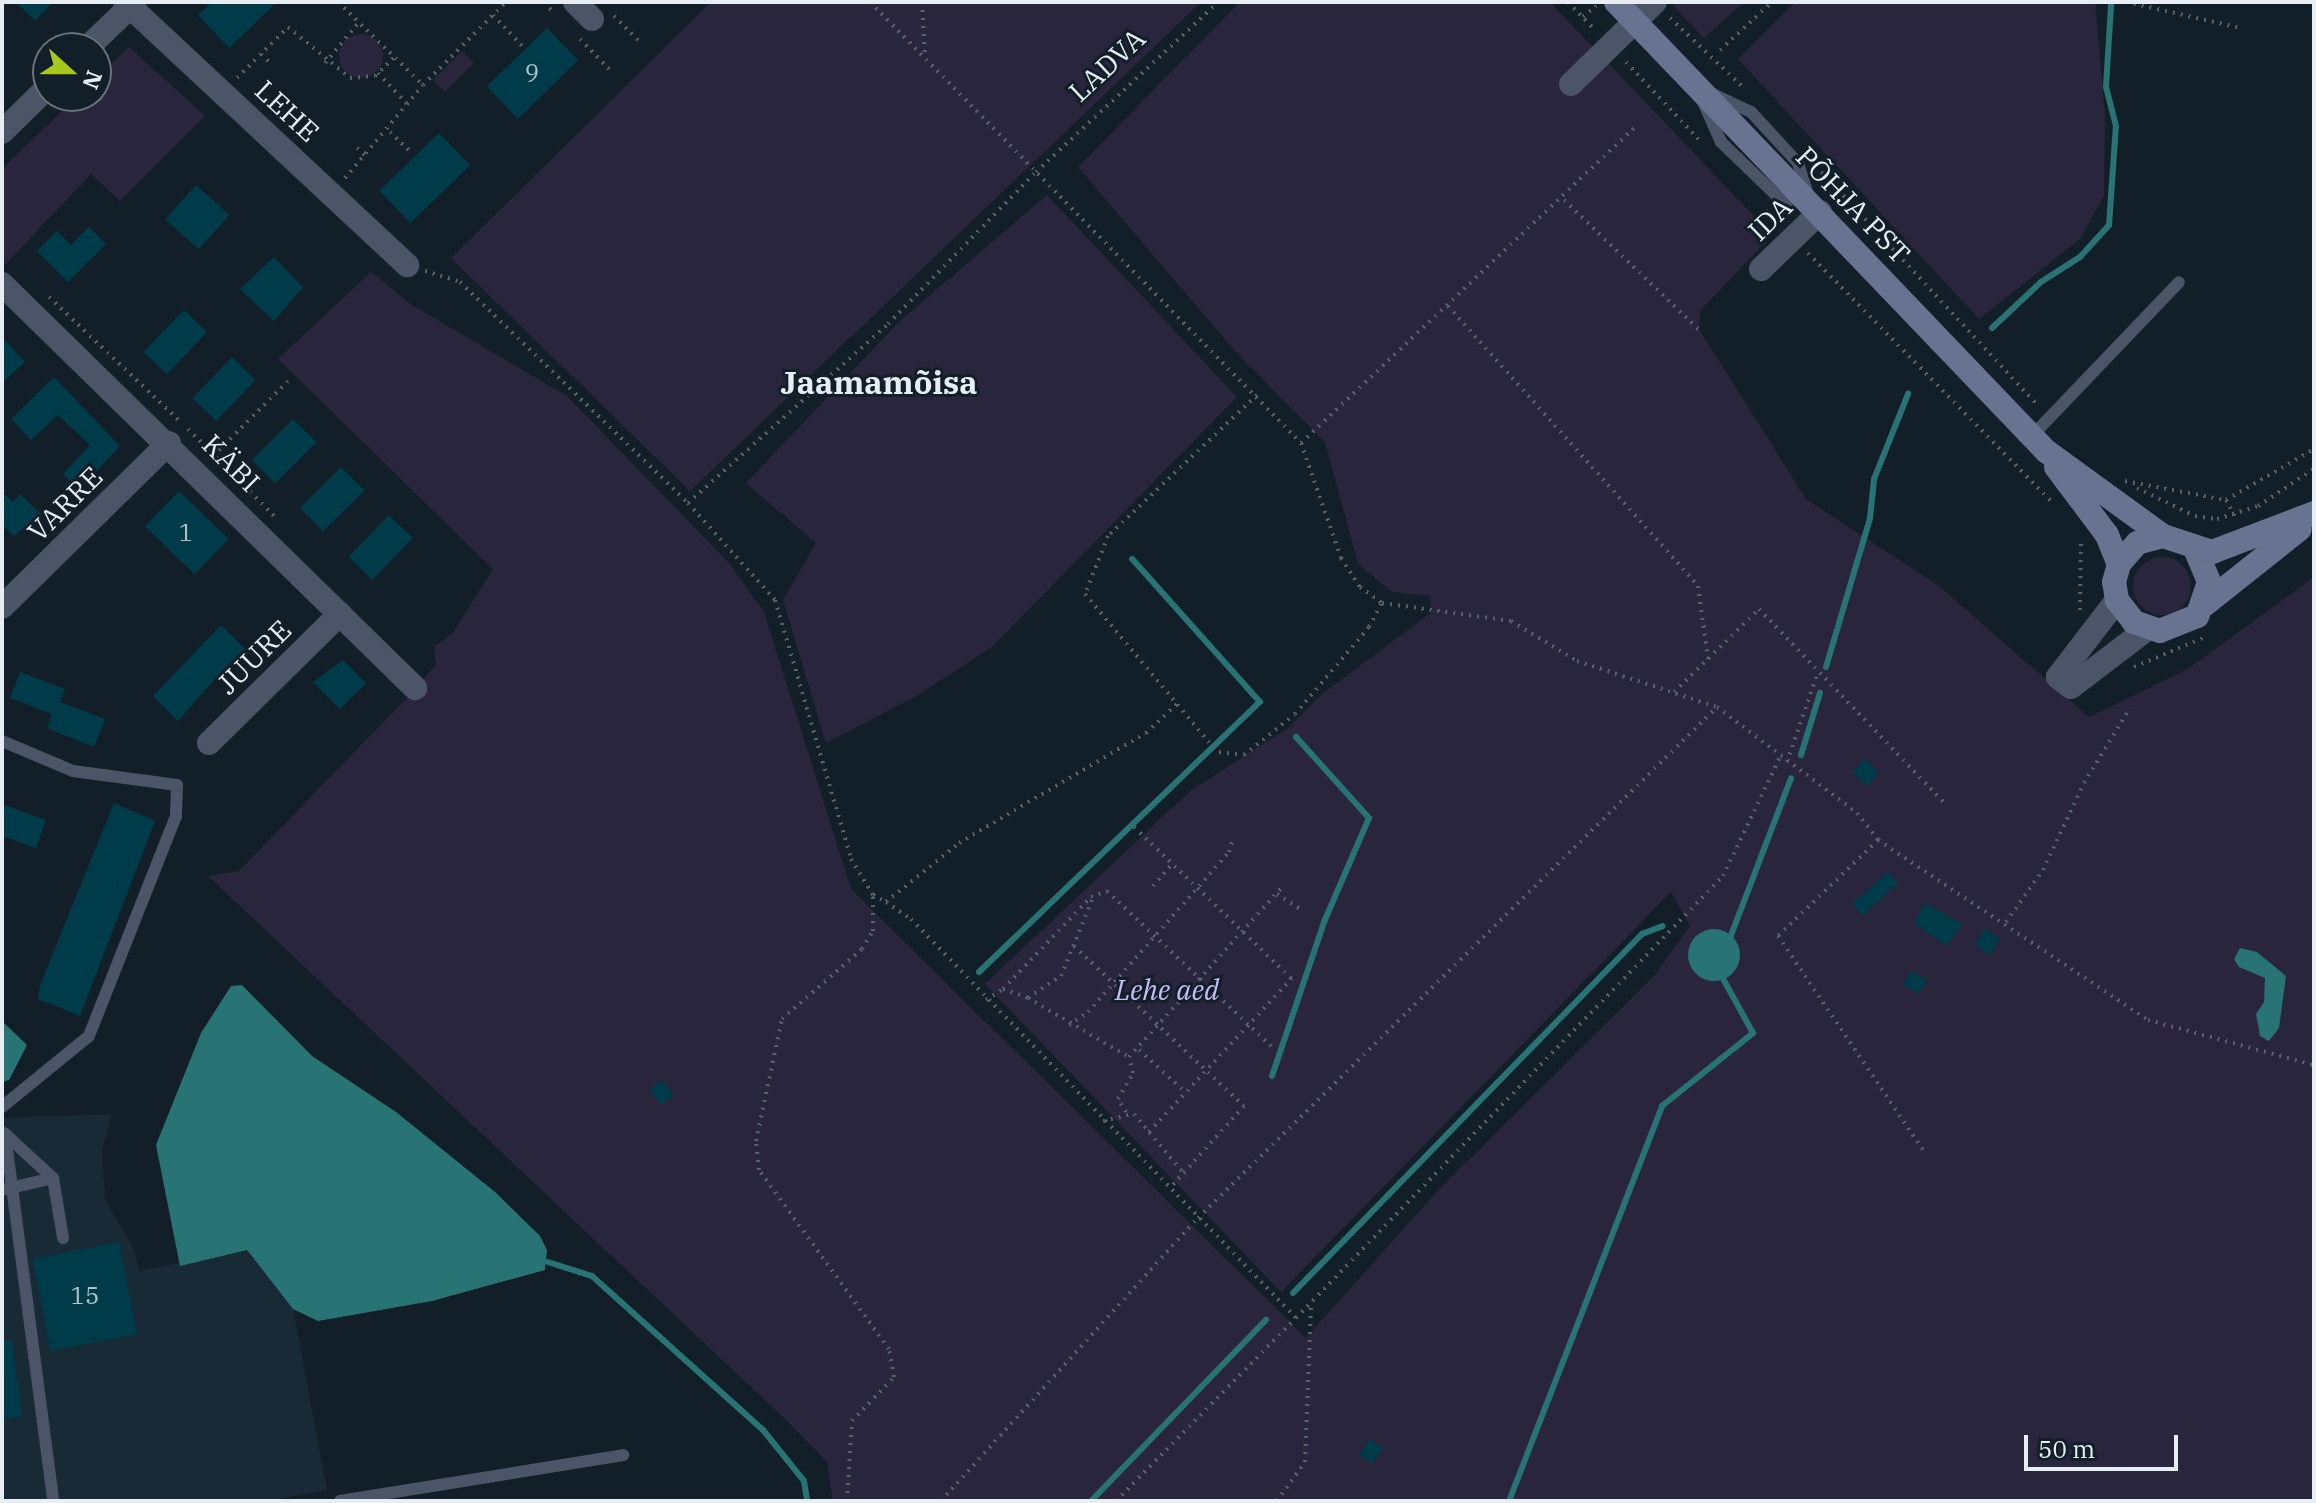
<!DOCTYPE html>
<meta charset="utf-8">
<style>
body{margin:0}
#map{position:relative;width:2316px;height:1503px;overflow:hidden;background:#131f28;font-family:"IBM Plex Serif",serif}
div>[style]{position:absolute}
.built>*{inset:0;background:#192a37}
.green>*{inset:0;background:#29253d;transform-origin:0 0}
.round{border-radius:50%}
.water>*{inset:0;background:#287474}
.stream>*{height:6px;margin:-3px;padding:0 3px;transform-origin:3px;border-radius:3px;background:#287474}
.building>*{inset:0;background:#003b49;transform-origin:0 0}
.path>*{height:4px;margin-top:-2px;transform-origin:0;background:repeating-linear-gradient(90deg,#566169 0 2px,transparent 0 8px)}
.lane>*{height:12px;margin:-6px;padding:0 6px;transform-origin:6px;border-radius:6px;background:#4c5467}
.street>*{height:24px;margin:-12px;padding:0 12px;transform-origin:12px;border-radius:12px;background:#4c5467}
.secondary>*{height:24px;margin:-12px;padding:0 12px;transform-origin:12px;border-radius:12px;background:#677391}
span{translate:-50% -50%;white-space:nowrap;text-align:center;line-height:1.15;-webkit-text-stroke:6px #131f28;paint-order:stroke}
.number-label{font-size:24px;color:#acc1c9}
.number-label span{-webkit-text-stroke-width:0}
.street-label{font-size:28px;color:#e6eef4}
.park-label{font-size:28px;color:#c7bcf8;font-style:italic}
.quarter-label{font-size:32px;color:#e6eef4;font-weight:700}
.frame{position:absolute;inset:0;border:4px solid #e6eef4;pointer-events:none}
.north{position:absolute;left:32px;top:32px;width:80px;height:80px;box-sizing:border-box;background:#131f28;border:2px solid #67727a;border-radius:50%;rotate:111deg;font-size:22px;font-weight:700;line-height:32px;text-align:center;color:#e6eef4}
.north::after{content:'';display:block;margin:auto;width:28px;height:36px;background:#a7c71e;clip-path:polygon(50% 0,100% 100%,50% 72%,0 100%)}
.scale{position:absolute;left:2024px;top:1435px;width:154px;height:36px;box-sizing:border-box;border:4px solid #e6eef4;border-top:0;padding-left:10px;font-size:24px;line-height:28px;white-space:nowrap;color:#e6eef4;-webkit-text-stroke:6px #131f28;paint-order:stroke}
</style>
<div id="map">
<div class="built">
<i style="clip-path:polygon(112px 1114px,102px 1151px,105px 1200px,135px 1251px,139px 1271px,246px 1250px,293px 1309px,327px 1490px,268px 1501px,2px 1501px,2px 1118px)"></i>
</div>
<div class="green">
<i style="clip-path:polygon(711px 2px,1201px 2px,690px 491px,451px 258px)"></i>
<i style="clip-path:polygon(1240px 2px,1550px 2px,1772px 235px,1700px 311px,1699px 329px,1806px 499px,1939px 586px,2089px 717px,2188px 669px,2314px 577px,2314px 1501px,833px 1501px,827px 1462px,787px 1421px,208px 876px,239px 871px,402px 703px,436px 665px,434px 647px,453px 633px,493px 569px,278px 359px,371px 272px,412px 305px,567px 396px,729px 563px,764px 612px,851px 889px,1306px 1338px,1439px 1189px,1654px 976px,1690px 926px,1671px 892px,1281px 1292px,985px 984px,1190px 791px,1288px 728px,1322px 694px,1432px 612px,1430px 596px,1392px 592px,1358px 564px,1325px 442px,1234px 350px,1078px 167px)"></i>
<i style="clip-path:polygon(1670px 2px,1744px 2px,1704px 38px)"></i>
<i style="clip-path:polygon(1795px 2px,2095px 2px,2105px 116px,2104px 196px,2080px 239px,1979px 319px,1738px 59px)"></i>
<i class="round" style="left:339px;top:34px;width:44px;height:44px"></i>
<i style="clip-path:polygon(129px 47px,205px 116px,120px 201px,91px 174px,2px 268px,2px 169px,77px 96px,96px 96px,96px 78px)"></i>
<i style="left:462px;top:51px;width:17px;height:41px;rotate:45deg"></i>
<i style="clip-path:polygon(1047px 195px,1237px 397px,993px 646px,915px 697px,826px 743px,783px 600px,816px 543px,746px 483px,900px 321px)"></i>
<i class="round" style="left:2133px;top:557px;width:58px;height:58px"></i>
</div>
<div class="water">
<i class="round" style="left:1688px;top:929px;width:52px;height:52px"></i>
<i style="clip-path:polygon(2240px 948px,2257px 952px,2286px 976px,2279px 1028px,2269px 1041px,2260px 1036px,2256px 1014px,2264px 1002px,2265px 978px,2239px 967px,2234px 959px)"></i>
<i style="clip-path:polygon(242px 985px,312px 1056px,396px 1112px,495px 1192px,540px 1236px,547px 1250px,545px 1270px,432px 1301px,318px 1321px,293px 1309px,247px 1250px,180px 1266px,156px 1145px,201px 1033px,231px 986px)"></i>
<i style="clip-path:polygon(2px 1021px,27px 1045px,9px 1080px,2px 1082px)"></i>
</div>
<div class="stream">
<i style="left:1992px;top:328px;width:67px;rotate:-43.2deg"></i>
<i style="left:2041px;top:282px;width:46px;rotate:-32.7deg"></i>
<i style="left:2080px;top:257px;width:43px;rotate:-47.8deg"></i>
<i style="left:2109px;top:225px;width:99px;rotate:-86deg"></i>
<i style="left:2116px;top:126px;width:40px;rotate:-104.4deg"></i>
<i style="left:2106px;top:87px;width:82px;rotate:-86.5deg"></i>
<i style="left:1826px;top:667px;width:155px;rotate:-73.5deg"></i>
<i style="left:1870px;top:518px;width:39px;rotate:-84deg"></i>
<i style="left:1874px;top:479px;width:92px;rotate:-68.2deg"></i>
<i style="left:1801px;top:755px;width:65px;rotate:-73deg"></i>
<i style="left:1730px;top:938px;width:171px;rotate:-69.1deg"></i>
<i style="left:979px;top:972px;width:390px;rotate:-43.9deg"></i>
<i style="left:1260px;top:702px;width:192px;rotate:-131.8deg"></i>
<i style="left:1272px;top:1076px;width:163px;rotate:-71.3deg"></i>
<i style="left:1324px;top:922px;width:113px;rotate:-66.6deg"></i>
<i style="left:1369px;top:818px;width:109px;rotate:-132deg"></i>
<i style="left:548px;top:1262px;width:46px;rotate:17.7deg"></i>
<i style="left:592px;top:1276px;width:230px;rotate:42deg"></i>
<i style="left:763px;top:1430px;width:65px;rotate:51.2deg"></i>
<i style="left:804px;top:1481px;width:20px;rotate:81deg"></i>
<i style="left:1293px;top:1293px;width:501px;rotate:-45.81deg"></i>
<i style="left:1642px;top:934px;width:22px;rotate:-21deg"></i>
<i style="left:1091px;top:1501px;width:252px;rotate:-46deg"></i>
<i style="left:1509px;top:1501px;width:424px;rotate:-68.8deg"></i>
<i style="left:1662px;top:1106px;width:117px;rotate:-38.7deg"></i>
<i style="left:1753px;top:1033px;width:66px;rotate:-118.9deg"></i>
</div>
<div class="building">
<i style="clip-path:polygon(16px 2px,53px 2px,35px 21px)"></i>
<i style="clip-path:polygon(212px 2px,277px 2px,229px 48px,198px 15px)"></i>
<i style="left:547px;top:28px;width:45px;height:84px;rotate:46deg"></i>
<i style="left:439px;top:133px;width:45px;height:83px;rotate:46deg"></i>
<i style="left:196px;top:185px;width:45px;height:46px;rotate:42deg"></i>
<i style="clip-path:polygon(89px 227px,106px 244px,68px 282px,37px 251px,57px 231px,71px 245px)"></i>
<i style="clip-path:polygon(274px 257px,303px 287px,274px 321px,240px 289px)"></i>
<i style="left:184px;top:310px;width:32px;height:58px;rotate:44deg"></i>
<i style="clip-path:polygon(2px 337px,25px 362px,2px 383px)"></i>
<i style="left:232px;top:357px;width:33px;height:57px;rotate:44deg"></i>
<i style="clip-path:polygon(54px 377px,120px 446px,79px 490px,63px 474px,90px 445px,58px 415px,31px 440px,11px 419px)"></i>
<i style="left:293px;top:419px;width:33px;height:58px;rotate:45deg"></i>
<i style="left:341px;top:467px;width:33px;height:58px;rotate:45deg"></i>
<i style="left:179px;top:491px;width:69px;height:49px;rotate:44deg"></i>
<i style="clip-path:polygon(2px 492px,13px 502px,20px 494px,41px 514px,14px 536px,2px 525px)"></i>
<i style="left:389px;top:515px;width:33px;height:58px;rotate:44deg"></i>
<i style="clip-path:polygon(221px 625px,248px 652px,234px 666px,230px 662px,178px 721px,153px 696px)"></i>
<i style="clip-path:polygon(343px 660px,366px 683px,340px 709px,313px 682px)"></i>
<i style="clip-path:polygon(20px 672px,65px 689px,60px 702px,105px 719px,94px 747px,47px 728px,52px 714px,10px 698px)"></i>
<i style="left:1865px;top:759px;width:20px;height:18px;rotate:45deg"></i>
<i style="clip-path:polygon(114px 803px,155px 821px,80px 1016px,38px 999px,40px 985px)"></i>
<i style="clip-path:polygon(2px 804px,46px 820px,36px 848px,2px 836px)"></i>
<i style="left:1888px;top:872px;width:15px;height:48px;rotate:48deg"></i>
<i style="clip-path:polygon(1925px 903px,1962px 924px,1947px 946px,1914px 924px)"></i>
<i style="left:1985px;top:929px;width:18px;height:19px;rotate:34deg"></i>
<i style="left:1911px;top:971px;width:18px;height:16px;rotate:29deg"></i>
<i style="left:662px;top:1080px;width:19px;height:16px;rotate:51deg"></i>
<i style="left:119px;top:1242px;width:94px;height:88px;rotate:79deg"></i>
<i style="clip-path:polygon(12px 1340px,22px 1417px,2px 1419px,2px 1341px)"></i>
<i style="left:1371px;top:1439px;width:16px;height:19px;rotate:40deg"></i>
</div>
<div class="path">
<i style="left:338px;top:2px;width:119px;rotate:44.3deg"></i>
<i style="left:423px;top:85px;width:117px;rotate:-45deg"></i>
<i style="left:544px;top:2px;width:15px;rotate:48deg"></i>
<i style="left:870px;top:2px;width:617px;rotate:45.66deg"></i>
<i style="left:1301px;top:443px;width:458px;rotate:-43.4deg"></i>
<i style="left:922px;top:2px;width:54px;rotate:86.8deg"></i>
<i style="left:1568px;top:2px;width:39px;rotate:46deg"></i>
<i style="left:2126px;top:2px;width:118px;rotate:12.7deg"></i>
<i style="left:493px;top:15px;width:42px;rotate:46.9deg"></i>
<i style="left:614px;top:16px;width:34px;rotate:45deg"></i>
<i style="left:1583px;top:17px;width:17px;rotate:-40deg"></i>
<i style="left:1670px;top:18px;width:103px;rotate:43.4deg"></i>
<i style="left:580px;top:39px;width:42px;rotate:46deg"></i>
<i style="left:1720px;top:50px;width:71px;rotate:-42.7deg"></i>
<i style="left:261px;top:54px;width:11px;rotate:45deg"></i>
<i style="left:1626px;top:62px;width:111px;rotate:46.8deg"></i>
<i style="left:325px;top:63px;width:53px;rotate:-50.3deg"></i>
<i style="left:378px;top:73px;width:45px;rotate:46.8deg"></i>
<i style="left:237px;top:78px;width:72px;rotate:-45deg"></i>
<i style="left:288px;top:27px;width:80px;rotate:39.4deg"></i>
<i style="left:350px;top:78px;width:25px;rotate:-5deg"></i>
<i style="left:375px;top:76px;width:28px;rotate:-44deg"></i>
<i style="left:390px;top:132px;width:30px;rotate:44deg"></i>
<i style="left:357px;top:148px;width:12px;rotate:42deg"></i>
<i style="left:1816px;top:166px;width:327px;rotate:47.2deg"></i>
<i style="left:345px;top:178px;width:121px;rotate:-50deg"></i>
<i style="left:1564px;top:200px;width:187px;rotate:43.9deg"></i>
<i style="left:1766px;top:210px;width:19px;rotate:47deg"></i>
<i style="left:1808px;top:253px;width:347px;rotate:45.6deg"></i>
<i style="left:425px;top:271px;width:37px;rotate:17deg"></i>
<i style="left:460px;top:282px;width:318px;rotate:44.1deg"></i>
<i style="left:688px;top:503px;width:130px;rotate:48.1deg"></i>
<i style="left:775px;top:600px;width:270px;rotate:73.6deg"></i>
<i style="left:851px;top:859px;width:42px;rotate:58.6deg"></i>
<i style="left:873px;top:895px;width:15px;rotate:28deg"></i>
<i style="left:886px;top:902px;width:94px;rotate:-38.9deg"></i>
<i style="left:959px;top:843px;width:217px;rotate:-30.5deg"></i>
<i style="left:1146px;top:733px;width:44px;rotate:-43.2deg"></i>
<i style="left:49px;top:297px;width:183px;rotate:43.5deg"></i>
<i style="left:1448px;top:306px;width:375px;rotate:48.2deg"></i>
<i style="left:1698px;top:586px;width:74px;rotate:82.2deg"></i>
<i style="left:1257px;top:395px;width:205px;rotate:136.6deg"></i>
<i style="left:1108px;top:536px;width:62px;rotate:111.6deg"></i>
<i style="left:1085px;top:594px;width:192px;rotate:50.1deg"></i>
<i style="left:1208px;top:741px;width:16px;rotate:45deg"></i>
<i style="left:1219px;top:752px;width:25px;rotate:7deg"></i>
<i style="left:1244px;top:755px;width:65px;rotate:-38.8deg"></i>
<i style="left:1295px;top:714px;width:114px;rotate:-49.6deg"></i>
<i style="left:1369px;top:627px;width:27px;rotate:-62deg"></i>
<i style="left:188px;top:429px;width:124px;rotate:45.3deg"></i>
<i style="left:1301px;top:443px;width:122px;rotate:70.8deg"></i>
<i style="left:1341px;top:558px;width:35px;rotate:57deg"></i>
<i style="left:1360px;top:587px;width:27px;rotate:36deg"></i>
<i style="left:1382px;top:603px;width:130px;rotate:7.9deg"></i>
<i style="left:1511px;top:621px;width:77px;rotate:31.2deg"></i>
<i style="left:1577px;top:661px;width:147px;rotate:18.2deg"></i>
<i style="left:1717px;top:707px;width:176px;rotate:37.1deg"></i>
<i style="left:1857px;top:813px;width:34px;rotate:52deg"></i>
<i style="left:1878px;top:840px;width:324px;rotate:33.7deg"></i>
<i style="left:2148px;top:1020px;width:172px;rotate:15.2deg"></i>
<i style="left:213px;top:456px;width:109px;rotate:-45deg"></i>
<i style="left:2125px;top:481px;width:103px;rotate:10.7deg"></i>
<i style="left:2226px;top:500px;width:102px;rotate:-30.1deg"></i>
<i style="left:2137px;top:488px;width:64px;rotate:25.8deg"></i>
<i style="left:2195px;top:516px;width:22px;rotate:8deg"></i>
<i style="left:2217px;top:519px;width:43px;rotate:-17.6deg"></i>
<i style="left:2258px;top:506px;width:67px;rotate:-33.5deg"></i>
<i style="left:2226px;top:500px;width:21px;rotate:62deg"></i>
<i style="left:688px;top:503px;width:268px;rotate:-41.8deg"></i>
<i style="left:888px;top:324px;width:212px;rotate:-45.8deg"></i>
<i style="left:1036px;top:172px;width:249px;rotate:-43deg"></i>
<i style="left:2080px;top:610px;width:71px;rotate:-89.2deg"></i>
<i style="left:2134px;top:667px;width:75px;rotate:-22.8deg"></i>
<i style="left:1674px;top:692px;width:119px;rotate:-44.3deg"></i>
<i style="left:1759px;top:609px;width:271px;rotate:46.3deg"></i>
<i style="left:1787px;top:762px;width:95px;rotate:-71deg"></i>
<i style="left:1134px;top:827px;width:222px;rotate:43.9deg"></i>
<i style="left:1878px;top:840px;width:139px;rotate:136.2deg"></i>
<i style="left:1778px;top:936px;width:262px;rotate:55.9deg"></i>
<i style="left:1153px;top:886px;width:32px;rotate:-49deg"></i>
<i style="left:1277px;top:894px;width:31px;rotate:33deg"></i>
<i style="left:886px;top:902px;width:30px;rotate:34deg"></i>
<i style="left:911px;top:919px;width:554px;rotate:46.02deg"></i>
<i style="left:1296px;top:1318px;width:615px;rotate:-45.99deg"></i>
<i style="left:1723px;top:876px;width:132px;rotate:-64.4deg"></i>
<i style="left:2006px;top:922px;width:64px;rotate:-54.6deg"></i>
<i style="left:2043px;top:870px;width:96px;rotate:-64.8deg"></i>
<i style="left:2084px;top:783px;width:88px;rotate:-58.5deg"></i>
<i style="left:1074px;top:946px;width:233px;rotate:43.3deg"></i>
<i style="left:1244px;top:1106px;width:110px;rotate:132.1deg"></i>
<i style="left:1003px;top:989px;width:127px;rotate:-46.3deg"></i>
<i style="left:1091px;top:897px;width:17px;rotate:-21deg"></i>
<i style="left:1107px;top:891px;width:226px;rotate:43.4deg"></i>
<i style="left:1028px;top:998px;width:40px;rotate:-34deg"></i>
<i style="left:1061px;top:976px;width:87px;rotate:-67.8deg"></i>
<i style="left:986px;top:1000px;width:20px;rotate:-33deg"></i>
<i style="left:1003px;top:989px;width:27px;rotate:20deg"></i>
<i style="left:1028px;top:998px;width:117px;rotate:30.3deg"></i>
<i style="left:1129px;top:1057px;width:232px;rotate:-48deg"></i>
<i style="left:1069px;top:1025px;width:23px;rotate:-34deg"></i>
<i style="left:1088px;top:1012px;width:213px;rotate:-48.6deg"></i>
<i style="left:1229px;top:852px;width:14px;rotate:-73deg"></i>
<i style="left:1139px;top:1050px;width:61px;rotate:42.3deg"></i>
<i style="left:1126px;top:1112px;width:15px;rotate:-122deg"></i>
<i style="left:1118px;top:1099px;width:30px;rotate:-60deg"></i>
<i style="left:1133px;top:1073px;width:16px;rotate:-104deg"></i>
<i style="left:1103px;top:1121px;width:32px;rotate:-13deg"></i>
<i style="left:1134px;top:1114px;width:80px;rotate:50.1deg"></i>
<i style="left:1149px;top:1132px;width:210px;rotate:-47.1deg"></i>
<i style="left:847px;top:1501px;width:80px;rotate:-86.4deg"></i>
<i style="left:852px;top:1421px;width:61px;rotate:-46.3deg"></i>
<i style="left:894px;top:1377px;width:28px;rotate:-100deg"></i>
<i style="left:889px;top:1349px;width:221px;rotate:-126deg"></i>
<i style="left:759px;top:1170px;width:29px;rotate:-96deg"></i>
<i style="left:756px;top:1141px;width:125px;rotate:-78deg"></i>
<i style="left:782px;top:1019px;width:106px;rotate:-41.2deg"></i>
<i style="left:862px;top:949px;width:21px;rotate:-59deg"></i>
<i style="left:873px;top:931px;width:36px;rotate:-90deg"></i>
<i style="left:941px;top:1501px;width:382px;rotate:-47.8deg"></i>
<i style="left:1198px;top:1218px;width:728px;rotate:-44.55deg"></i>
<i style="left:1116px;top:1501px;width:257px;rotate:-45.5deg"></i>
<i style="left:1277px;top:1501px;width:48px;rotate:-54.3deg"></i>
<i style="left:1305px;top:1462px;width:157px;rotate:-87.8deg"></i>
</div>
<div class="lane">
<i style="left:1696px;top:86px;width:61px;rotate:25.3deg"></i>
<i style="left:1751px;top:112px;width:69px;rotate:47.3deg"></i>
<i style="left:1798px;top:163px;width:43px;rotate:72.4deg"></i>
<i style="left:1811px;top:204px;width:33px;rotate:-169deg"></i>
<i style="left:1779px;top:198px;width:81px;rotate:-136deg"></i>
<i style="left:1721px;top:142px;width:61px;rotate:-114.1deg"></i>
<i style="left:2031px;top:437px;width:214px;rotate:-46.3deg"></i>
<i style="left:2px;top:741px;width:77px;rotate:22.9deg"></i>
<i style="left:73px;top:771px;width:105px;rotate:7.7deg"></i>
<i style="left:177px;top:785px;width:31px;rotate:92deg"></i>
<i style="left:176px;top:816px;width:237px;rotate:111.6deg"></i>
<i style="left:89px;top:1036px;width:112px;rotate:140.8deg"></i>
<i style="left:4px;top:1133px;width:67px;rotate:42.6deg"></i>
<i style="left:5px;top:1134px;width:370px;rotate:82.5deg"></i>
<i style="left:2px;top:1190px;width:52px;rotate:-13.2deg"></i>
<i style="left:53px;top:1178px;width:61px;rotate:80.5deg"></i>
<i style="left:340px;top:1501px;width:287px;rotate:-9.2deg"></i>
</div>
<div class="street">
<i style="left:125px;top:2px;width:386px;rotate:43deg"></i>
<i style="left:575px;top:2px;width:24px;rotate:45deg"></i>
<i style="left:87px;top:48px;width:66px;rotate:-43.8deg"></i>
<i style="left:1571px;top:84px;width:117px;rotate:-44.3deg"></i>
<i style="left:2px;top:132px;width:64px;rotate:-44.4deg"></i>
<i style="left:1761px;top:269px;width:82px;rotate:-44deg"></i>
<i style="left:2px;top:284px;width:578px;rotate:44.37deg"></i>
<i style="left:2117px;top:600px;width:97px;rotate:127.5deg"></i>
<i style="left:2058px;top:677px;width:16px;rotate:38deg"></i>
<i style="left:2071px;top:687px;width:96px;rotate:-37.3deg"></i>
<i style="left:2px;top:607px;width:234px;rotate:-44.5deg"></i>
<i style="left:209px;top:743px;width:184px;rotate:-44.6deg"></i>
</div>
<div class="secondary">
<i style="left:1616px;top:2px;width:622px;rotate:46.24deg"></i>
<i style="left:2046px;top:451px;width:145px;rotate:36deg"></i>
<i style="left:2056px;top:467px;width:85px;rotate:53.1deg"></i>
<i style="left:2107px;top:535px;width:31px;rotate:68deg"></i>
<i style="left:2196px;top:551px;width:34px;rotate:67deg"></i>
<i style="left:2209px;top:582px;width:36px;rotate:109deg"></i>
<i style="left:2197px;top:616px;width:40px;rotate:158deg"></i>
<i style="left:2160px;top:631px;width:28px;rotate:-161deg"></i>
<i style="left:2134px;top:622px;width:28px;rotate:-128deg"></i>
<i style="left:2117px;top:600px;width:18px;rotate:-99deg"></i>
<i style="left:2114px;top:582px;width:19px;rotate:-74deg"></i>
<i style="left:2119px;top:564px;width:28px;rotate:-49deg"></i>
<i style="left:2137px;top:543px;width:27px;rotate:-15deg"></i>
<i style="left:2163px;top:536px;width:52px;rotate:18.1deg"></i>
<i style="left:2212px;top:552px;width:109px;rotate:-20.9deg"></i>
<i style="left:2204px;top:605px;width:122px;rotate:-38.4deg"></i>
</div>
<div class="number-label">
<span style="left:532px;top:73px">9</span>
<span style="left:186px;top:533px">1</span>
<span style="left:85px;top:1296px">15</span>
</div>
<div class="street-label">
<span style="left:1107px;top:65px;rotate:-43deg">LADVA</span>
<span style="left:287px;top:111px;rotate:43deg">LEHE</span>
<span style="left:1853px;top:205px;rotate:46deg">PÕHJA PST</span>
<span style="left:1770px;top:219px;rotate:-44deg">IDA</span>
<span style="left:231px;top:463px;rotate:45deg">KÄBI</span>
<span style="left:65px;top:504px;rotate:-45deg">VARRE</span>
<span style="left:254px;top:657px;rotate:-45deg">JUURE</span>
</div>
<div class="park-label">
<span style="left:1167px;top:990px">Lehe aed</span>
</div>
<div class="quarter-label">
<span style="left:879px;top:382px">Jaamamõisa</span>
</div>
<div class="frame"></div>
<div class="north">N</div>
<div class="scale">50 m</div>
</div>
